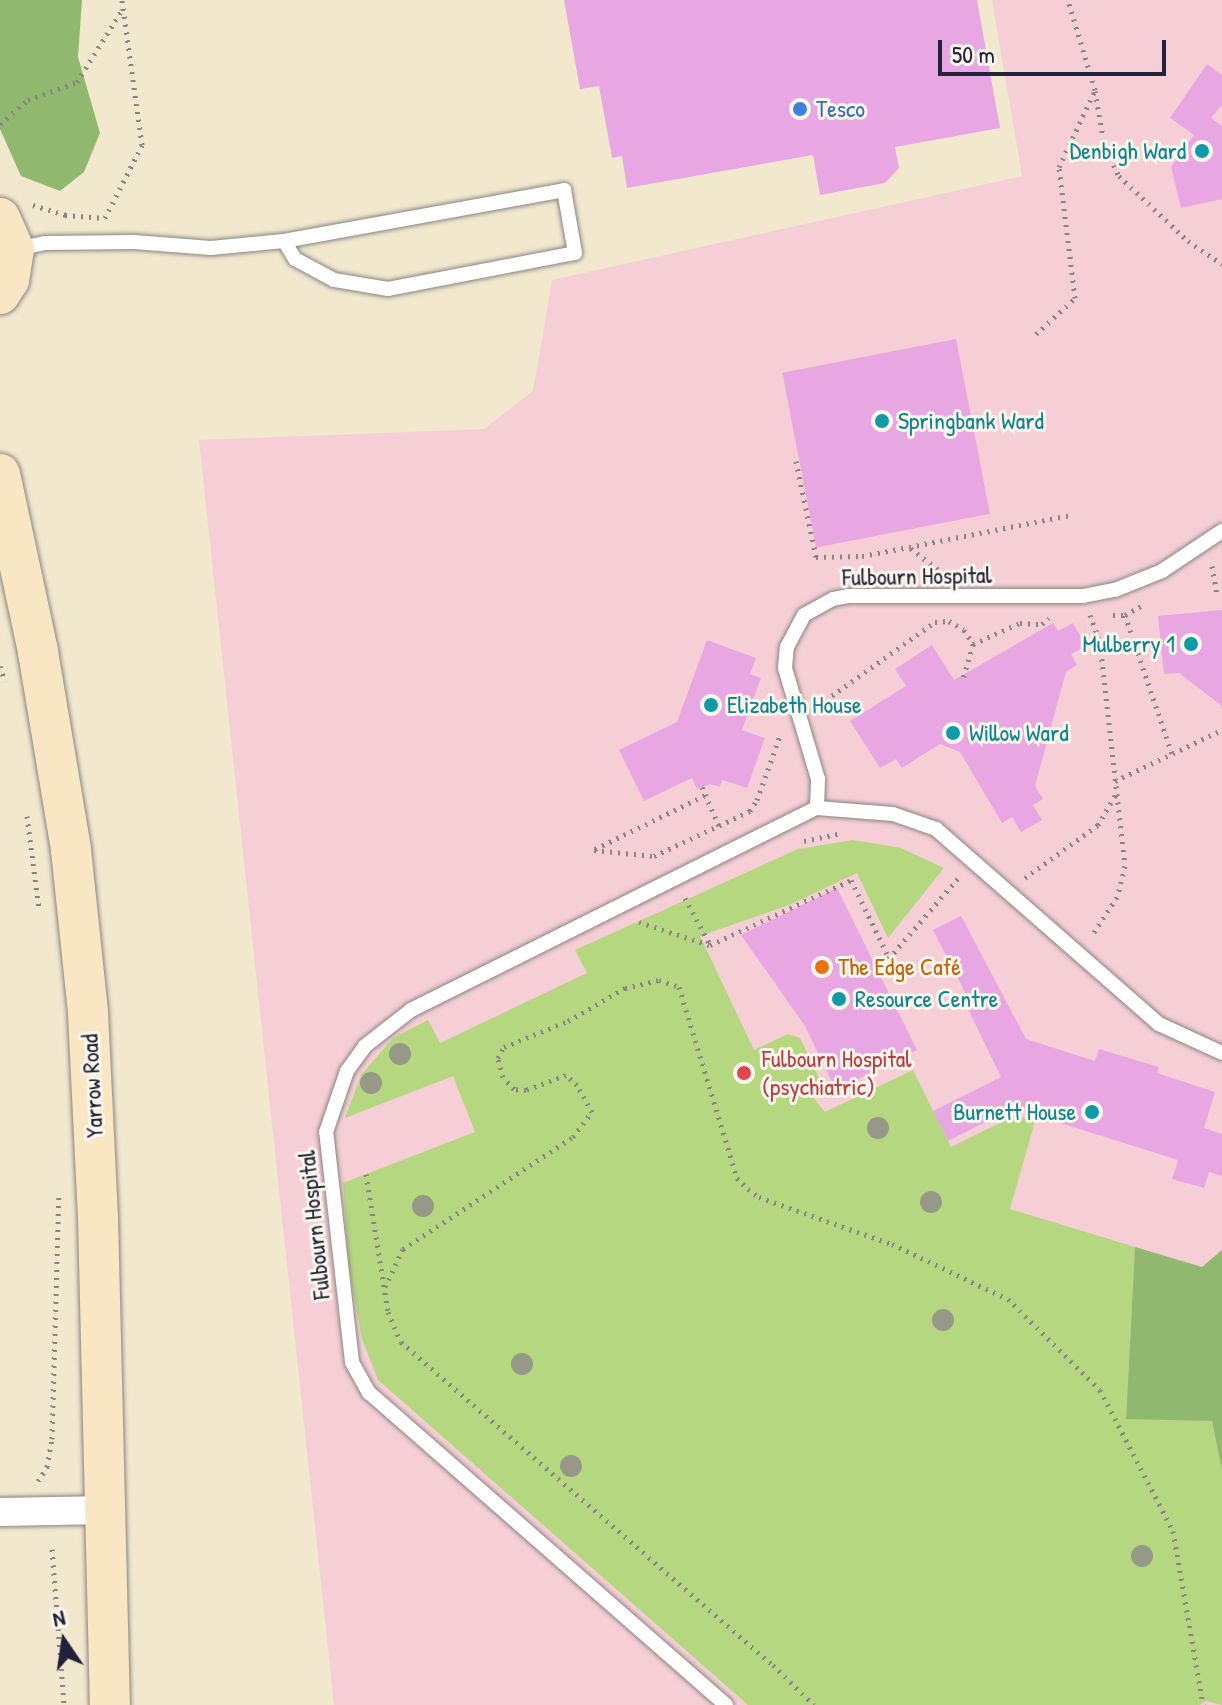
<!DOCTYPE html>
<meta charset="utf-8">
<style>
body{margin:0}
#map{position:relative;width:1222px;height:1705px;overflow:hidden;background:#f1e8ce;font-family:"Patrick Hand",sans-serif}
div>[style]{position:absolute}
.built>*{inset:0;background:#f6cfd6}
.green>*{inset:0;background:#b5d77f}
.forest>*{inset:0;background:#90b86e}
.building>*{inset:0;background:#e8a7e2;transform-origin:0 0}
.path>*{height:5px;margin-top:-2.5px;transform-origin:0;background:repeating-linear-gradient(90deg,#8a8584 0 2px,transparent 0 8px)}
.roads{filter:drop-shadow(0 0 2px #8a8584) drop-shadow(0 0 2px #8a8584)}
.lane>*{height:14px;margin:-7px;padding:0 7px;transform-origin:7px;border-radius:7px;background:#fff}
.street>*{height:28px;margin:-14px;padding:0 14px;transform-origin:14px;border-radius:14px;background:#fff}
.secondary>*{height:40px;margin:-20px;padding:0 20px;transform-origin:20px;border-radius:20px;background:#f9e7c3}
.trees>*{width:22px;height:22px;margin:-11px;border-radius:50%;background:#979988}
.dots>*{width:22px;height:22px;translate:-50% -50%;box-sizing:border-box;border:4px solid #fbf7ec;border-radius:50%}
span{translate:-50% -50%;white-space:nowrap;text-align:center;line-height:1.15;-webkit-text-stroke:6px #fbf7ec;paint-order:stroke}
.shop-label{font-size:24px;color:#366cbe}
.left{translate:0 -50%;text-align:left}
.culture-label{font-size:24px;color:#0d838f}
.right{translate:-100% -50%;text-align:right}
.street-label{font-size:24px;color:#22223b}
.food-label{font-size:24px;color:#c56008}
.health-label{font-size:24px;color:#be3a42}
.north{position:absolute;left:24px;top:1601px;width:80px;height:80px;-webkit-text-stroke:6px #fbf7ec;paint-order:stroke;rotate:347deg;font-size:22px;font-weight:700;line-height:32px;text-align:center;color:#22223b}
.north::after{content:'';display:block;margin:auto;width:28px;height:36px;background:#22223b;clip-path:polygon(50% 0,100% 100%,50% 72%,0 100%)}
.scale{position:absolute;left:938px;top:40px;width:228px;height:36px;box-sizing:border-box;border:4px solid #22223b;border-top:0;padding-left:10px;font-size:24px;line-height:28px;white-space:nowrap;color:#22223b;-webkit-text-stroke:6px #fbf7ec;paint-order:stroke}
</style>
<div id="map">
<div class="built">
<i style="clip-path:polygon(992px 0,1222px 0,1222px 1705px,334px 1705px,199px 440px,484px 429px,533px 391px,552px 280px,1022px 176px)"></i>
</div>
<div class="green">
<i style="clip-path:polygon(853px 840px,901px 848px,944px 868px,888px 938px,857px 873px,789px 905px,700px 936px,754px 1050px,788px 1034px,800px 1038px,822px 1084px,812px 1096px,825px 1112px,913px 1070px,951px 1147px,1016px 1115px,1035px 1121px,1010px 1209px,1135px 1247px,1126px 1418px,1212px 1421px,1222px 1471px,1222px 1705px,1206px 1701px,1200px 1705px,748px 1705px,378px 1380px,362px 1339px,349px 1269px,343px 1183px,475px 1132px,453px 1076px,345px 1118px,361px 1075px,393px 1038px,428px 1020px,440px 1043px,587px 973px,575px 950px,798px 849px)"></i>
</div>
<div class="forest">
<i style="clip-path:polygon(0 0,82px 0,78px 57px,100px 133px,84px 172px,60px 191px,21px 176px,0 129px)"></i>
<i style="clip-path:polygon(1135px 1247px,1202px 1267px,1222px 1250px,1222px 1471px,1212px 1421px,1126px 1419px)"></i>
</div>
<div class="building">
<i style="clip-path:polygon(564px 0,977px 0,1000px 128px,895px 147px,899px 168px,885px 183px,820px 195px,813px 155px,627px 188px,622px 156px,612px 158px,599px 86px,580px 89px)"></i>
<i style="clip-path:polygon(1207px 64px,1222px 75px,1222px 105px,1211px 118px,1222px 126px,1222px 199px,1181px 208px,1171px 167px,1194px 135px,1170px 118px)"></i>
<i style="left:956px;top:339px;width:178px;height:177px;rotate:79deg"></i>
<i style="clip-path:polygon(1222px 610px,1222px 706px,1179px 673px,1164px 674px,1158px 616px)"></i>
<i style="clip-path:polygon(1053px 623px,1058px 631px,1073px 623px,1086px 646px,1071px 654px,1077px 665px,1066px 672px,1035px 786px,1043px 799px,1033px 805px,1042px 820px,1021px 832px,1012px 817px,1002px 823px,960px 752px,940px 744px,902px 768px,896px 759px,880px 768px,850px 721px,906px 686px,895px 669px,932px 645px,954px 680px)"></i>
<i style="clip-path:polygon(707px 640px,756px 658px,750px 674px,761px 678px,742px 730px,765px 738px,747px 788px,722px 780px,720px 787px,710px 784px,697px 789px,692px 778px,644px 801px,619px 750px,677px 722px)"></i>
<i style="clip-path:polygon(837px 888px,917px 1050px,836px 1090px,805px 1026px,741px 935px)"></i>
<i style="clip-path:polygon(961px 916px,1026px 1039px,1095px 1061px,1099px 1049px,1159px 1067px,1157px 1073px,1215px 1092px,1204px 1128px,1222px 1134px,1222px 1176px,1209px 1172px,1204px 1188px,1172px 1179px,1178px 1160px,1013px 1108px,948px 1141px,933px 1111px,1001px 1077px,966px 1005px,970px 1002px,933px 930px)"></i>
</div>
<div class="path">
<i style="left:1095px;top:91px;width:53px;rotate:80.2deg"></i>
<i style="left:1104px;top:143px;width:36px;rotate:66deg"></i>
<i style="left:1119px;top:176px;width:95px;rotate:43.3deg"></i>
<i style="left:1188px;top:241px;width:41px;rotate:34.1deg"></i>
<i style="left:0;top:124px;width:37px;rotate:-41deg"></i>
<i style="left:28px;top:100px;width:52px;rotate:-20.2deg"></i>
<i style="left:77px;top:82px;width:85px;rotate:-58deg"></i>
<i style="left:33px;top:205px;width:34px;rotate:17deg"></i>
<i style="left:65px;top:215px;width:40px;rotate:4.3deg"></i>
<i style="left:105px;top:218px;width:82px;rotate:-63.1deg"></i>
<i style="left:142px;top:145px;width:146px;rotate:-97.9deg"></i>
<i style="left:1036px;top:334px;width:53px;rotate:-42.7deg"></i>
<i style="left:1075px;top:298px;width:132px;rotate:-97deg"></i>
<i style="left:1059px;top:167px;width:85px;rotate:-64.9deg"></i>
<i style="left:1095px;top:90px;width:94px;rotate:-106.7deg"></i>
<i style="left:796px;top:461px;width:98px;rotate:78.2deg"></i>
<i style="left:816px;top:557px;width:46px;rotate:-1.2deg"></i>
<i style="left:862px;top:556px;width:48px;rotate:-10.8deg"></i>
<i style="left:1212px;top:566px;width:27px;rotate:80deg"></i>
<i style="left:944px;top:574px;width:44px;rotate:-142.4deg"></i>
<i style="left:909px;top:547px;width:165px;rotate:-11.2deg"></i>
<i style="left:1090px;top:615px;width:30px;rotate:70deg"></i>
<i style="left:1100px;top:643px;width:224px;rotate:83.6deg"></i>
<i style="left:1125px;top:866px;width:32px;rotate:104deg"></i>
<i style="left:1117px;top:897px;width:48px;rotate:123deg"></i>
<i style="left:1113px;top:615px;width:12px"></i>
<i style="left:1125px;top:615px;width:18px;rotate:-29deg"></i>
<i style="left:1125px;top:615px;width:147px;rotate:71.3deg"></i>
<i style="left:973px;top:644px;width:51px;rotate:-24.1deg"></i>
<i style="left:1020px;top:623px;width:22px;rotate:3deg"></i>
<i style="left:1042px;top:624px;width:9px;rotate:-41deg"></i>
<i style="left:0;top:666px;width:16px;rotate:72deg"></i>
<i style="left:819px;top:705px;width:143px;rotate:-35.6deg"></i>
<i style="left:935px;top:622px;width:14px;rotate:-4deg"></i>
<i style="left:949px;top:621px;width:17px;rotate:31deg"></i>
<i style="left:964px;top:630px;width:17px;rotate:57deg"></i>
<i style="left:973px;top:644px;width:35px;rotate:106deg"></i>
<i style="left:1115px;top:781px;width:119px;rotate:-25.5deg"></i>
<i style="left:702px;top:787px;width:43px;rotate:66.4deg"></i>
<i style="left:27px;top:816px;width:94px;rotate:82.6deg"></i>
<i style="left:804px;top:841px;width:38px;rotate:-12deg"></i>
<i style="left:595px;top:849px;width:123px;rotate:-26.1deg"></i>
<i style="left:594px;top:850px;width:60px;rotate:5.7deg"></i>
<i style="left:654px;top:856px;width:106px;rotate:-25.1deg"></i>
<i style="left:750px;top:811px;width:13px;rotate:-58deg"></i>
<i style="left:757px;top:800px;width:71px;rotate:-70.3deg"></i>
<i style="left:1025px;top:878px;width:90px;rotate:-36deg"></i>
<i style="left:1098px;top:825px;width:36px;rotate:-60deg"></i>
<i style="left:685px;top:898px;width:53px;rotate:62deg"></i>
<i style="left:710px;top:945px;width:155px;rotate:-24.7deg"></i>
<i style="left:851px;top:880px;width:87px;rotate:64deg"></i>
<i style="left:639px;top:922px;width:74px;rotate:18.2deg"></i>
<i style="left:878px;top:971px;width:127px;rotate:-49.2deg"></i>
<i style="left:366px;top:1174px;width:140px;rotate:80.9deg"></i>
<i style="left:388px;top:1312px;width:33px;rotate:67deg"></i>
<i style="left:401px;top:1342px;width:493px;rotate:41deg"></i>
<i style="left:773px;top:1665px;width:57px;rotate:44.3deg"></i>
<i style="left:385px;top:1287px;width:42px;rotate:-64.7deg"></i>
<i style="left:403px;top:1249px;width:204px;rotate:-33.4deg"></i>
<i style="left:573px;top:1137px;width:31px;rotate:-53deg"></i>
<i style="left:592px;top:1112px;width:31px;rotate:-119deg"></i>
<i style="left:577px;top:1085px;width:15px;rotate:-138deg"></i>
<i style="left:566px;top:1075px;width:43px;rotate:159.4deg"></i>
<i style="left:526px;top:1090px;width:12px;rotate:-175deg"></i>
<i style="left:514px;top:1089px;width:16px;rotate:-133deg"></i>
<i style="left:503px;top:1077px;width:20px;rotate:-105deg"></i>
<i style="left:498px;top:1058px;width:13px;rotate:-61deg"></i>
<i style="left:504px;top:1047px;width:69px;rotate:-22.1deg"></i>
<i style="left:568px;top:1021px;width:66px;rotate:-30.1deg"></i>
<i style="left:625px;top:988px;width:35px;rotate:-13deg"></i>
<i style="left:659px;top:980px;width:21px;rotate:19deg"></i>
<i style="left:679px;top:987px;width:200px;rotate:73.1deg"></i>
<i style="left:737px;top:1178px;width:16px;rotate:45deg"></i>
<i style="left:748px;top:1189px;width:14px;rotate:36deg"></i>
<i style="left:759px;top:1197px;width:141px;rotate:19.5deg"></i>
<i style="left:892px;top:1244px;width:128px;rotate:25.4deg"></i>
<i style="left:1008px;top:1299px;width:129px;rotate:44.7deg"></i>
<i style="left:1100px;top:1390px;width:159px;rotate:62.6deg"></i>
<i style="left:1173px;top:1531px;width:177px;rotate:80.2deg"></i>
<i style="left:38px;top:1481px;width:17px;rotate:-57deg"></i>
<i style="left:47px;top:1467px;width:28px;rotate:-80deg"></i>
<i style="left:52px;top:1439px;width:245px;rotate:-88.4deg"></i>
<i style="left:52px;top:1549px;width:156px;rotate:85.6deg"></i>
</div>
<div class="roads">
<div class="lane">
<i style="left:17px;top:249px;width:29px;rotate:-12deg"></i>
<i style="left:45px;top:243px;width:89px;rotate:-0.6deg"></i>
<i style="left:134px;top:242px;width:77px;rotate:4.5deg"></i>
<i style="left:211px;top:248px;width:73px;rotate:-5.5deg"></i>
<i style="left:284px;top:241px;width:285px;rotate:-10.3deg"></i>
<i style="left:564px;top:190px;width:64px;rotate:80.1deg"></i>
<i style="left:575px;top:253px;width:190px;rotate:169.1deg"></i>
<i style="left:388px;top:289px;width:55px;rotate:-170.5deg"></i>
<i style="left:334px;top:280px;width:44px;rotate:-151.7deg"></i>
<i style="left:295px;top:259px;width:21px;rotate:-121deg"></i>
<i style="left:817px;top:808px;width:29px;rotate:-88deg"></i>
<i style="left:818px;top:779px;width:116px;rotate:-106.6deg"></i>
<i style="left:785px;top:668px;width:21px;rotate:-85deg"></i>
<i style="left:787px;top:647px;width:36px;rotate:-62deg"></i>
<i style="left:804px;top:615px;width:33px;rotate:-29deg"></i>
<i style="left:833px;top:599px;width:15px;rotate:-11deg"></i>
<i style="left:848px;top:596px;width:235px"></i>
<i style="left:1083px;top:596px;width:33px;rotate:-11deg"></i>
<i style="left:1115px;top:590px;width:51px;rotate:-22deg"></i>
<i style="left:1162px;top:571px;width:72px;rotate:-33.7deg"></i>
<i style="left:726px;top:1705px;width:474px;rotate:-138.8deg"></i>
<i style="left:369px;top:1393px;width:35px;rotate:-119deg"></i>
<i style="left:352px;top:1362px;width:231px;rotate:-96.4deg"></i>
<i style="left:326px;top:1132px;width:65px;rotate:-71deg"></i>
<i style="left:347px;top:1071px;width:31px;rotate:-54deg"></i>
<i style="left:365px;top:1046px;width:58px;rotate:-38deg"></i>
<i style="left:411px;top:1010px;width:453px;rotate:-26.5deg"></i>
<i style="left:817px;top:808px;width:76px;rotate:4.5deg"></i>
<i style="left:893px;top:814px;width:46px;rotate:19.2deg"></i>
<i style="left:936px;top:829px;width:296px;rotate:41.2deg"></i>
<i style="left:1159px;top:1024px;width:69px;rotate:24.7deg"></i>
</div>
<div class="street">
<i style="left:0;top:1512px;width:105px;rotate:-1.1deg"></i>
</div>
<div class="secondary">
<i style="left:0;top:218px;width:34px;rotate:66deg"></i>
<i style="left:14px;top:249px;width:31px;rotate:99deg"></i>
<i style="left:9px;top:280px;width:17px;rotate:123deg"></i>
<i style="left:0;top:474px;width:182px;rotate:77.9deg"></i>
<i style="left:38px;top:652px;width:201px;rotate:80.5deg"></i>
<i style="left:71px;top:850px;width:164px;rotate:84deg"></i>
<i style="left:88px;top:1013px;width:205px;rotate:87.2deg"></i>
<i style="left:98px;top:1218px;width:487px;rotate:88.6deg"></i>
</div>
</div>
<div class="trees">
<i style="left:400px;top:1054px"></i>
<i style="left:371px;top:1083px"></i>
<i style="left:878px;top:1128px"></i>
<i style="left:931px;top:1202px"></i>
<i style="left:423px;top:1206px"></i>
<i style="left:943px;top:1320px"></i>
<i style="left:522px;top:1364px"></i>
<i style="left:571px;top:1466px"></i>
<i style="left:1142px;top:1556px"></i>
</div>
<div class="dots">
<i style="left:800px;top:109px;background:#3f7fe0"></i>
<i style="left:1202px;top:151px;background:#0f9aa8"></i>
<i style="left:882px;top:421px;background:#0f9aa8"></i>
<i style="left:1191px;top:644px;background:#0f9aa8"></i>
<i style="left:711px;top:705px;background:#0f9aa8"></i>
<i style="left:953px;top:733px;background:#0f9aa8"></i>
<i style="left:822px;top:967px;background:#e8710a"></i>
<i style="left:839px;top:999px;background:#0f9aa8"></i>
<i style="left:744px;top:1073px;background:#e0444e"></i>
<i style="left:1092px;top:1112px;background:#0f9aa8"></i>
</div>
<div class="shop-label">
<span class="left" style="left:816px;top:109px">Tesco</span>
</div>
<div class="culture-label">
<span class="right" style="left:1186px;top:151px">Denbigh Ward</span>
<span class="left" style="left:898px;top:421px">Springbank Ward</span>
<span class="right" style="left:1175px;top:644px">Mulberry 1</span>
<span class="left" style="left:727px;top:705px">Elizabeth House</span>
<span class="left" style="left:969px;top:733px">Willow Ward</span>
<span class="left" style="left:855px;top:999px">Resource Centre</span>
<span class="right" style="left:1076px;top:1112px">Burnett House</span>
</div>
<div class="street-label">
<span style="left:917px;top:576px;rotate:-1deg">Fulbourn Hospital</span>
<span style="left:92px;top:1086px;rotate:-93deg">Yarrow Road</span>
<span style="left:314px;top:1225px;rotate:-96deg">Fulbourn Hospital</span>
</div>
<div class="food-label">
<span class="left" style="left:838px;top:967px">The Edge Café</span>
</div>
<div class="health-label">
<span class="left" style="left:762px;top:1073px">Fulbourn Hospital<br>(psychiatric)</span>
</div>
<div class="north">N</div>
<div class="scale">50 m</div>
</div>
